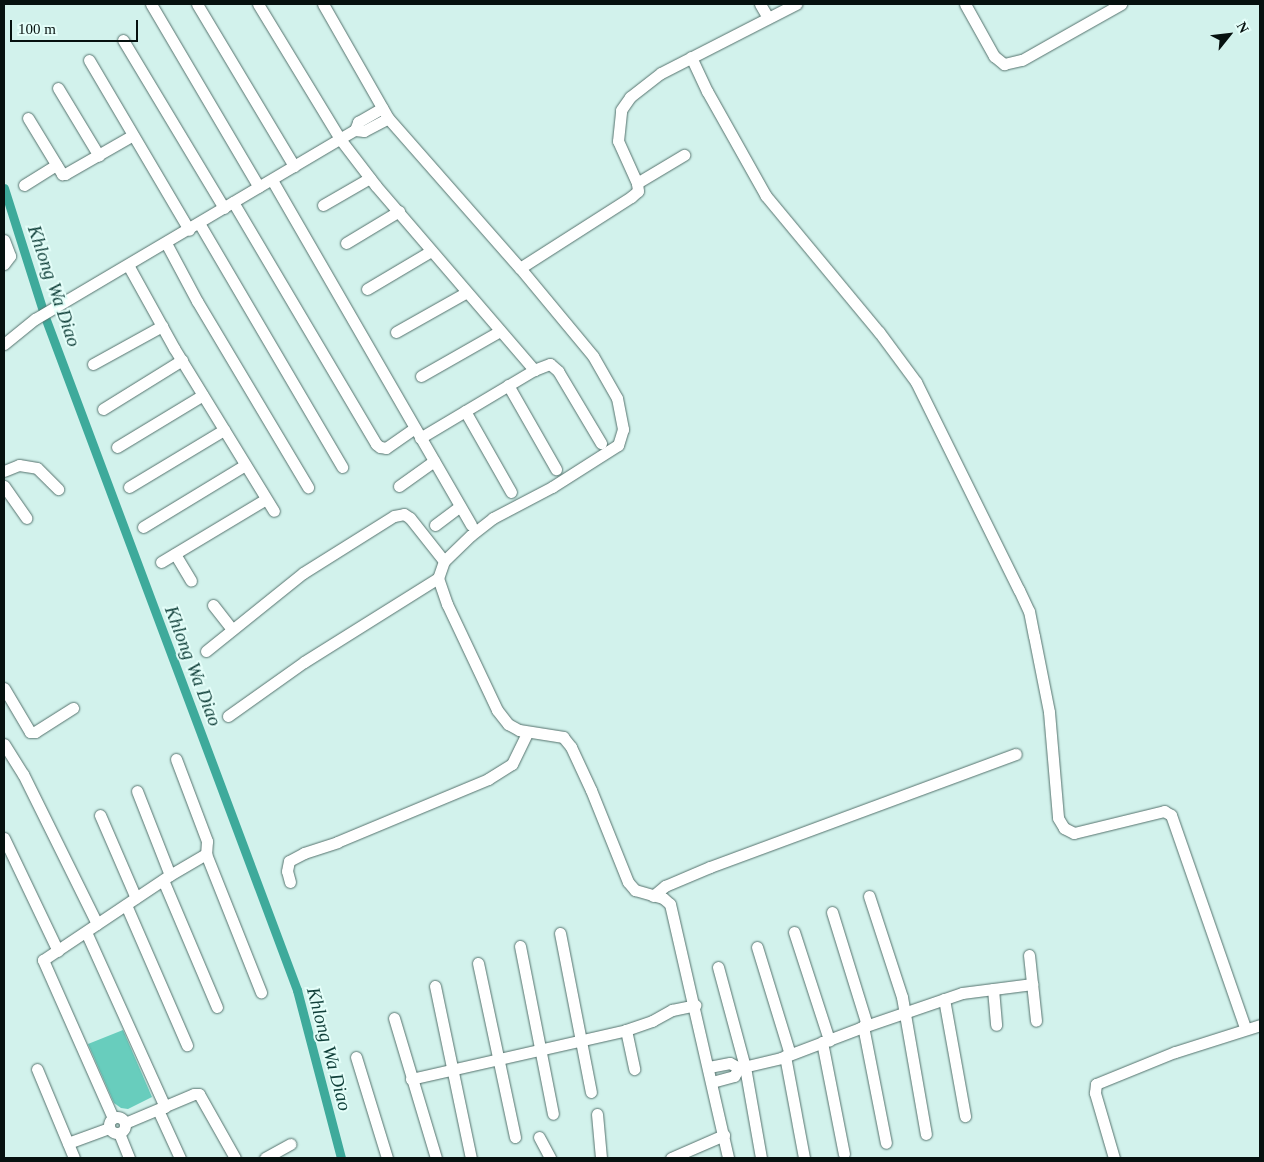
<!DOCTYPE html>
<style>
body{margin:0}
#map{position:relative;width:1264px;height:1162px;overflow:hidden;background:#d2f2ec;font-family:Georgia,serif}
div>[style]{position:absolute}
.green>*{inset:0;background:#68cdbd}
.canal>*{height:9px;margin:-4.5px;padding:0 4.5px;transform-origin:4.5px;border-radius:4.5px;background:#3eaa9b}
.roads{filter:drop-shadow(0 0 1px #55726d) drop-shadow(0 0 1px #55726d)}
.minor>*{height:11px;margin:-5.5px;padding:0 5.5px;transform-origin:5.5px;border-radius:5.5px;background:#fff}
.minor>.ring{margin:-5.5px;padding:0;box-sizing:content-box;background:none;border:11px solid #fff;border-radius:50%}
span{translate:-50% -50%;white-space:nowrap;text-align:center;line-height:1.15;-webkit-text-stroke:4px #e4fef9;paint-order:stroke}
.water-label{font-size:19px;color:#0e3e38;font-style:italic}
.frame{position:absolute;inset:0;border:5px solid #06110f;pointer-events:none}
.north{position:absolute;left:1204px;top:10px;width:50px;height:50px;-webkit-text-stroke:4px #e4fef9;paint-order:stroke;rotate:61deg;font-size:14px;font-weight:700;line-height:20px;text-align:center;color:#06110f}
.north::after{content:'';display:block;margin:auto;width:18px;height:22px;background:#06110f;clip-path:polygon(50% 0,100% 100%,50% 72%,0 100%)}
.scale{position:absolute;left:10px;top:20px;width:128px;height:22px;box-sizing:border-box;border:2px solid #06110f;border-top:0;padding-left:6px;font-size:15px;line-height:18px;white-space:nowrap;color:#06110f;-webkit-text-stroke:4px #e4fef9;paint-order:stroke}
</style>
<div id="map">
<div class="green">
<i style="clip-path:polygon(123px 1030px,152px 1097px,128px 1109px,121px 1108px,114px 1103px,88px 1044px)"></i>
</div>
<div class="canal">
<i style="left:4px;top:188px;width:135px;rotate:72.4deg"></i>
<i style="left:45px;top:317px;width:719px;rotate:69.47deg"></i>
<i style="left:297px;top:990px;width:174px;rotate:75.3deg"></i>
</div>
<div class="roads">
<div class="minor">
<i style="left:151px;top:4px;width:212px;rotate:59.5deg"></i>
<i style="left:197px;top:4px;width:189px;rotate:59.1deg"></i>
<i style="left:258px;top:4px;width:158px;rotate:58.7deg"></i>
<i style="left:340px;top:139px;width:59px;rotate:52.5deg"></i>
<i style="left:376px;top:186px;width:243px;rotate:49.3deg"></i>
<i style="left:323px;top:4px;width:131px;rotate:60.3deg"></i>
<i style="left:388px;top:118px;width:200px;rotate:48.7deg"></i>
<i style="left:520px;top:268px;width:114px;rotate:50.3deg"></i>
<i style="left:593px;top:356px;width:48px;rotate:60.3deg"></i>
<i style="left:617px;top:398px;width:32px;rotate:79deg"></i>
<i style="left:623px;top:429px;width:17px;rotate:107deg"></i>
<i style="left:618px;top:445px;width:78px;rotate:147.5deg"></i>
<i style="left:552px;top:487px;width:67px;rotate:152.3deg"></i>
<i style="left:493px;top:518px;width:28px;rotate:142deg"></i>
<i style="left:471px;top:535px;width:37px;rotate:136deg"></i>
<i style="left:444px;top:561px;width:18px;rotate:109deg"></i>
<i style="left:438px;top:578px;width:28px;rotate:71deg"></i>
<i style="left:447px;top:604px;width:117px;rotate:64.7deg"></i>
<i style="left:497px;top:710px;width:18px;rotate:52deg"></i>
<i style="left:508px;top:724px;width:13px;rotate:29deg"></i>
<i style="left:519px;top:730px;width:45px;rotate:9deg"></i>
<i style="left:563px;top:737px;width:13px;rotate:51deg"></i>
<i style="left:571px;top:747px;width:47px;rotate:65.1deg"></i>
<i style="left:591px;top:790px;width:99px;rotate:68.1deg"></i>
<i style="left:628px;top:882px;width:11px;rotate:49deg"></i>
<i style="left:635px;top:890px;width:29px;rotate:16deg"></i>
<i style="left:663px;top:898px;width:9px;rotate:41deg"></i>
<i style="left:670px;top:904px;width:261px;rotate:77.1deg"></i>
<i style="left:760px;top:4px;width:16px;rotate:60deg"></i>
<i style="left:965px;top:4px;width:60px;rotate:60.9deg"></i>
<i style="left:994px;top:56px;width:13px;rotate:39deg"></i>
<i style="left:1004px;top:64px;width:18px;rotate:-13deg"></i>
<i style="left:1022px;top:60px;width:114px;rotate:-29.5deg"></i>
<i style="left:123px;top:40px;width:196px;rotate:59deg"></i>
<i style="left:691px;top:57px;width:38px;rotate:65deg"></i>
<i style="left:707px;top:91px;width:120px;rotate:60.7deg"></i>
<i style="left:766px;top:196px;width:177px;rotate:50.3deg"></i>
<i style="left:879px;top:332px;width:62px;rotate:53.5deg"></i>
<i style="left:916px;top:382px;width:232px;rotate:63.7deg"></i>
<i style="left:1019px;top:590px;width:23px;rotate:65deg"></i>
<i style="left:1029px;top:611px;width:25px;rotate:79deg"></i>
<i style="left:1034px;top:636px;width:77px;rotate:78.8deg"></i>
<i style="left:1049px;top:712px;width:106px;rotate:85.1deg"></i>
<i style="left:1058px;top:818px;width:12px;rotate:59deg"></i>
<i style="left:1064px;top:828px;width:11px;rotate:27deg"></i>
<i style="left:1074px;top:833px;width:93px;rotate:-13.7deg"></i>
<i style="left:1164px;top:811px;width:8px;rotate:30deg"></i>
<i style="left:1171px;top:815px;width:225px;rotate:70.8deg"></i>
<i style="left:89px;top:60px;width:197px;rotate:59.5deg"></i>
<i style="left:58px;top:88px;width:79px;rotate:58.9deg"></i>
<i style="left:28px;top:118px;width:66px;rotate:58.7deg"></i>
<i style="left:62px;top:174px;width:3px"></i>
<i style="left:65px;top:174px;width:78px;rotate:-29.8deg"></i>
<i style="left:355px;top:130px;width:9px;rotate:-69deg"></i>
<i style="left:358px;top:122px;width:28px;rotate:-30deg"></i>
<i style="left:272px;top:180px;width:398px;rotate:60deg"></i>
<i style="left:637px;top:183px;width:55px;rotate:-30.8deg"></i>
<i style="left:24px;top:185px;width:38px;rotate:-32deg"></i>
<i style="left:233px;top:202px;width:281px;rotate:59.4deg"></i>
<i style="left:376px;top:444px;width:5px;rotate:37deg"></i>
<i style="left:380px;top:447px;width:6px;rotate:9deg"></i>
<i style="left:386px;top:448px;width:35px;rotate:-35deg"></i>
<i style="left:323px;top:205px;width:54px;rotate:-29.9deg"></i>
<i style="left:199px;top:223px;width:283px;rotate:59.6deg"></i>
<i style="left:4px;top:240px;width:17px;rotate:69deg"></i>
<i style="left:10px;top:256px;width:10px;rotate:127deg"></i>
<i style="left:166px;top:243px;width:66px;rotate:61.9deg"></i>
<i style="left:197px;top:301px;width:217px;rotate:59.2deg"></i>
<i style="left:346px;top:243px;width:62px;rotate:-31.1deg"></i>
<i style="left:128px;top:265px;width:95px;rotate:61deg"></i>
<i style="left:174px;top:348px;width:191px;rotate:58.5deg"></i>
<i style="left:520px;top:268px;width:132px;rotate:-32.6deg"></i>
<i style="left:631px;top:197px;width:9px;rotate:-41deg"></i>
<i style="left:638px;top:191px;width:8px;rotate:-97deg"></i>
<i style="left:637px;top:183px;width:46px;rotate:-114.3deg"></i>
<i style="left:618px;top:141px;width:31px;rotate:-84deg"></i>
<i style="left:621px;top:110px;width:16px;rotate:-55deg"></i>
<i style="left:630px;top:97px;width:39px;rotate:-38deg"></i>
<i style="left:661px;top:73px;width:152px;rotate:-27.1deg"></i>
<i style="left:367px;top:289px;width:74px;rotate:-30.7deg"></i>
<i style="left:396px;top:332px;width:81px;rotate:-29.4deg"></i>
<i style="left:4px;top:344px;width:40px;rotate:-39deg"></i>
<i style="left:35px;top:319px;width:372px;rotate:-30.6deg"></i>
<i style="left:355px;top:130px;width:9px;rotate:6deg"></i>
<i style="left:364px;top:131px;width:27px;rotate:-28deg"></i>
<i style="left:93px;top:364px;width:79px;rotate:-28.8deg"></i>
<i style="left:421px;top:376px;width:91px;rotate:-29.7deg"></i>
<i style="left:508px;top:385px;width:97px;rotate:60.3deg"></i>
<i style="left:103px;top:409px;width:93px;rotate:-31.8deg"></i>
<i style="left:465px;top:411px;width:93px;rotate:60.4deg"></i>
<i style="left:420px;top:438px;width:133px;rotate:-30.8deg"></i>
<i style="left:534px;top:370px;width:17px;rotate:-21deg"></i>
<i style="left:550px;top:364px;width:11px;rotate:41deg"></i>
<i style="left:558px;top:371px;width:84px;rotate:59.2deg"></i>
<i style="left:117px;top:447px;width:100px;rotate:-31.2deg"></i>
<i style="left:4px;top:471px;width:16px;rotate:-22deg"></i>
<i style="left:19px;top:465px;width:18px;rotate:9deg"></i>
<i style="left:37px;top:468px;width:30px;rotate:45deg"></i>
<i style="left:4px;top:486px;width:39px;rotate:55deg"></i>
<i style="left:399px;top:486px;width:43px;rotate:-35.5deg"></i>
<i style="left:129px;top:487px;width:111px;rotate:-31deg"></i>
<i style="left:435px;top:525px;width:31px;rotate:-37deg"></i>
<i style="left:143px;top:527px;width:119px;rotate:-31.3deg"></i>
<i style="left:175px;top:554px;width:31px;rotate:59deg"></i>
<i style="left:161px;top:562px;width:122px;rotate:-31deg"></i>
<i style="left:213px;top:605px;width:31px;rotate:52deg"></i>
<i style="left:206px;top:651px;width:124px;rotate:-38.8deg"></i>
<i style="left:303px;top:573px;width:107px;rotate:-32.1deg"></i>
<i style="left:394px;top:516px;width:10px;rotate:-11deg"></i>
<i style="left:404px;top:514px;width:7px;rotate:34deg"></i>
<i style="left:410px;top:518px;width:55px;rotate:51.7deg"></i>
<i style="left:4px;top:688px;width:51px;rotate:59.4deg"></i>
<i style="left:30px;top:732px;width:5px"></i>
<i style="left:35px;top:732px;width:45px;rotate:-32.3deg"></i>
<i style="left:228px;top:716px;width:93px;rotate:-35.4deg"></i>
<i style="left:304px;top:662px;width:158px;rotate:-32.1deg"></i>
<i style="left:4px;top:744px;width:36px;rotate:58deg"></i>
<i style="left:23px;top:774px;width:167px;rotate:63.7deg"></i>
<i style="left:176px;top:759px;width:88px;rotate:69.3deg"></i>
<i style="left:207px;top:841px;width:13px;rotate:94deg"></i>
<i style="left:206px;top:854px;width:149px;rotate:68.3deg"></i>
<i style="left:137px;top:791px;width:90px;rotate:68.6deg"></i>
<i style="left:100px;top:815px;width:90px;rotate:66.6deg"></i>
<i style="left:4px;top:838px;width:125px;rotate:64.5deg"></i>
<i style="left:163px;top:880px;width:138px;rotate:67deg"></i>
<i style="left:290px;top:882px;width:11px;rotate:-105deg"></i>
<i style="left:287px;top:871px;width:10px;rotate:-79deg"></i>
<i style="left:289px;top:861px;width:17px;rotate:-28deg"></i>
<i style="left:304px;top:853px;width:35px;rotate:-18deg"></i>
<i style="left:337px;top:842px;width:164px;rotate:-22.6deg"></i>
<i style="left:488px;top:779px;width:28px;rotate:-32deg"></i>
<i style="left:512px;top:764px;width:34px;rotate:-64deg"></i>
<i style="left:653px;top:896px;width:16px;rotate:-40deg"></i>
<i style="left:665px;top:886px;width:49px;rotate:-22.9deg"></i>
<i style="left:710px;top:867px;width:326px;rotate:-20.3deg"></i>
<i style="left:869px;top:896px;width:106px;rotate:71.9deg"></i>
<i style="left:902px;top:997px;width:139px;rotate:80.1deg"></i>
<i style="left:126px;top:905px;width:153px;rotate:66.5deg"></i>
<i style="left:832px;top:912px;width:118px;rotate:72.8deg"></i>
<i style="left:86px;top:932px;width:192px;rotate:65.7deg"></i>
<i style="left:794px;top:932px;width:114px;rotate:72deg"></i>
<i style="left:560px;top:933px;width:162px;rotate:79deg"></i>
<i style="left:520px;top:946px;width:171px;rotate:78.9deg"></i>
<i style="left:757px;top:947px;width:112px;rotate:72.9deg"></i>
<i style="left:1029px;top:955px;width:66px;rotate:83.9deg"></i>
<i style="left:478px;top:963px;width:178px;rotate:78deg"></i>
<i style="left:718px;top:967px;width:104px;rotate:74.9deg"></i>
<i style="left:745px;top:1067px;width:92px;rotate:80deg"></i>
<i style="left:435px;top:986px;width:176px;rotate:78.2deg"></i>
<i style="left:993px;top:989px;width:36px;rotate:85deg"></i>
<i style="left:944px;top:999px;width:119px;rotate:79.8deg"></i>
<i style="left:394px;top:1018px;width:146px;rotate:73.3deg"></i>
<i style="left:863px;top:1026px;width:119px;rotate:78.9deg"></i>
<i style="left:626px;top:1030px;width:40px;rotate:78deg"></i>
<i style="left:822px;top:1042px;width:114px;rotate:78.9deg"></i>
<i style="left:785px;top:1056px;width:104px;rotate:79.4deg"></i>
<i style="left:356px;top:1057px;width:106px;rotate:72.9deg"></i>
<i style="left:709px;top:1067px;width:21px;rotate:-11deg"></i>
<i style="left:730px;top:1063px;width:10px;rotate:29deg"></i>
<i style="left:739px;top:1068px;width:43px;rotate:-13.4deg"></i>
<i style="left:781px;top:1058px;width:85px;rotate:-20.8deg"></i>
<i style="left:860px;top:1028px;width:108px;rotate:-18.9deg"></i>
<i style="left:962px;top:993px;width:71px;rotate:-7.3deg"></i>
<i style="left:37px;top:1069px;width:96px;rotate:67.4deg"></i>
<i style="left:411px;top:1079px;width:221px;rotate:-12.8deg"></i>
<i style="left:626px;top:1030px;width:28px;rotate:-19deg"></i>
<i style="left:652px;top:1021px;width:23px;rotate:-29deg"></i>
<i style="left:672px;top:1010px;width:24px;rotate:-12deg"></i>
<i style="left:712px;top:1082px;width:23px;rotate:-15deg"></i>
<i style="left:734px;top:1076px;width:9px;rotate:-58deg"></i>
<i style="left:158px;top:1110px;width:53px;rotate:65.4deg"></i>
<i style="left:597px;top:1114px;width:44px;rotate:84.8deg"></i>
<i class="ring" style="left:109px;top:1117px;width:5px;height:5px"></i>
<i style="left:113px;top:1118px;width:173px;rotate:-113.9deg"></i>
<i style="left:43px;top:960px;width:153px;rotate:-33.8deg"></i>
<i style="left:170px;top:875px;width:42px;rotate:-30.3deg"></i>
<i style="left:125px;top:1123px;width:75px;rotate:-22.8deg"></i>
<i style="left:194px;top:1094px;width:5px"></i>
<i style="left:199px;top:1094px;width:73px;rotate:60.6deg"></i>
<i style="left:119px;top:1133px;width:27px;rotate:68deg"></i>
<i style="left:539px;top:1137px;width:24px;rotate:62deg"></i>
<i style="left:68px;top:1143px;width:44px;rotate:-20.1deg"></i>
<i style="left:265px;top:1158px;width:29px;rotate:-29deg"></i>
<i style="left:671px;top:1158px;width:58px;rotate:-23.5deg"></i>
<i style="left:1114px;top:1158px;width:68px;rotate:-106.3deg"></i>
<i style="left:1095px;top:1093px;width:9px;rotate:-84deg"></i>
<i style="left:1096px;top:1084px;width:85px;rotate:-22.1deg"></i>
<i style="left:1175px;top:1052px;width:89px;rotate:-17.6deg"></i>
</div>
</div>
<div class="water-label">
<span style="left:54px;top:286px;rotate:71deg">Khlong Wa Diao</span>
<span style="left:193px;top:666px;rotate:69deg">Khlong Wa Diao</span>
<span style="left:329px;top:1049px;rotate:75deg">Khlong Wa Diao</span>
</div>
<div class="frame"></div>
<div class="north">N</div>
<div class="scale">100 m</div>
</div>
